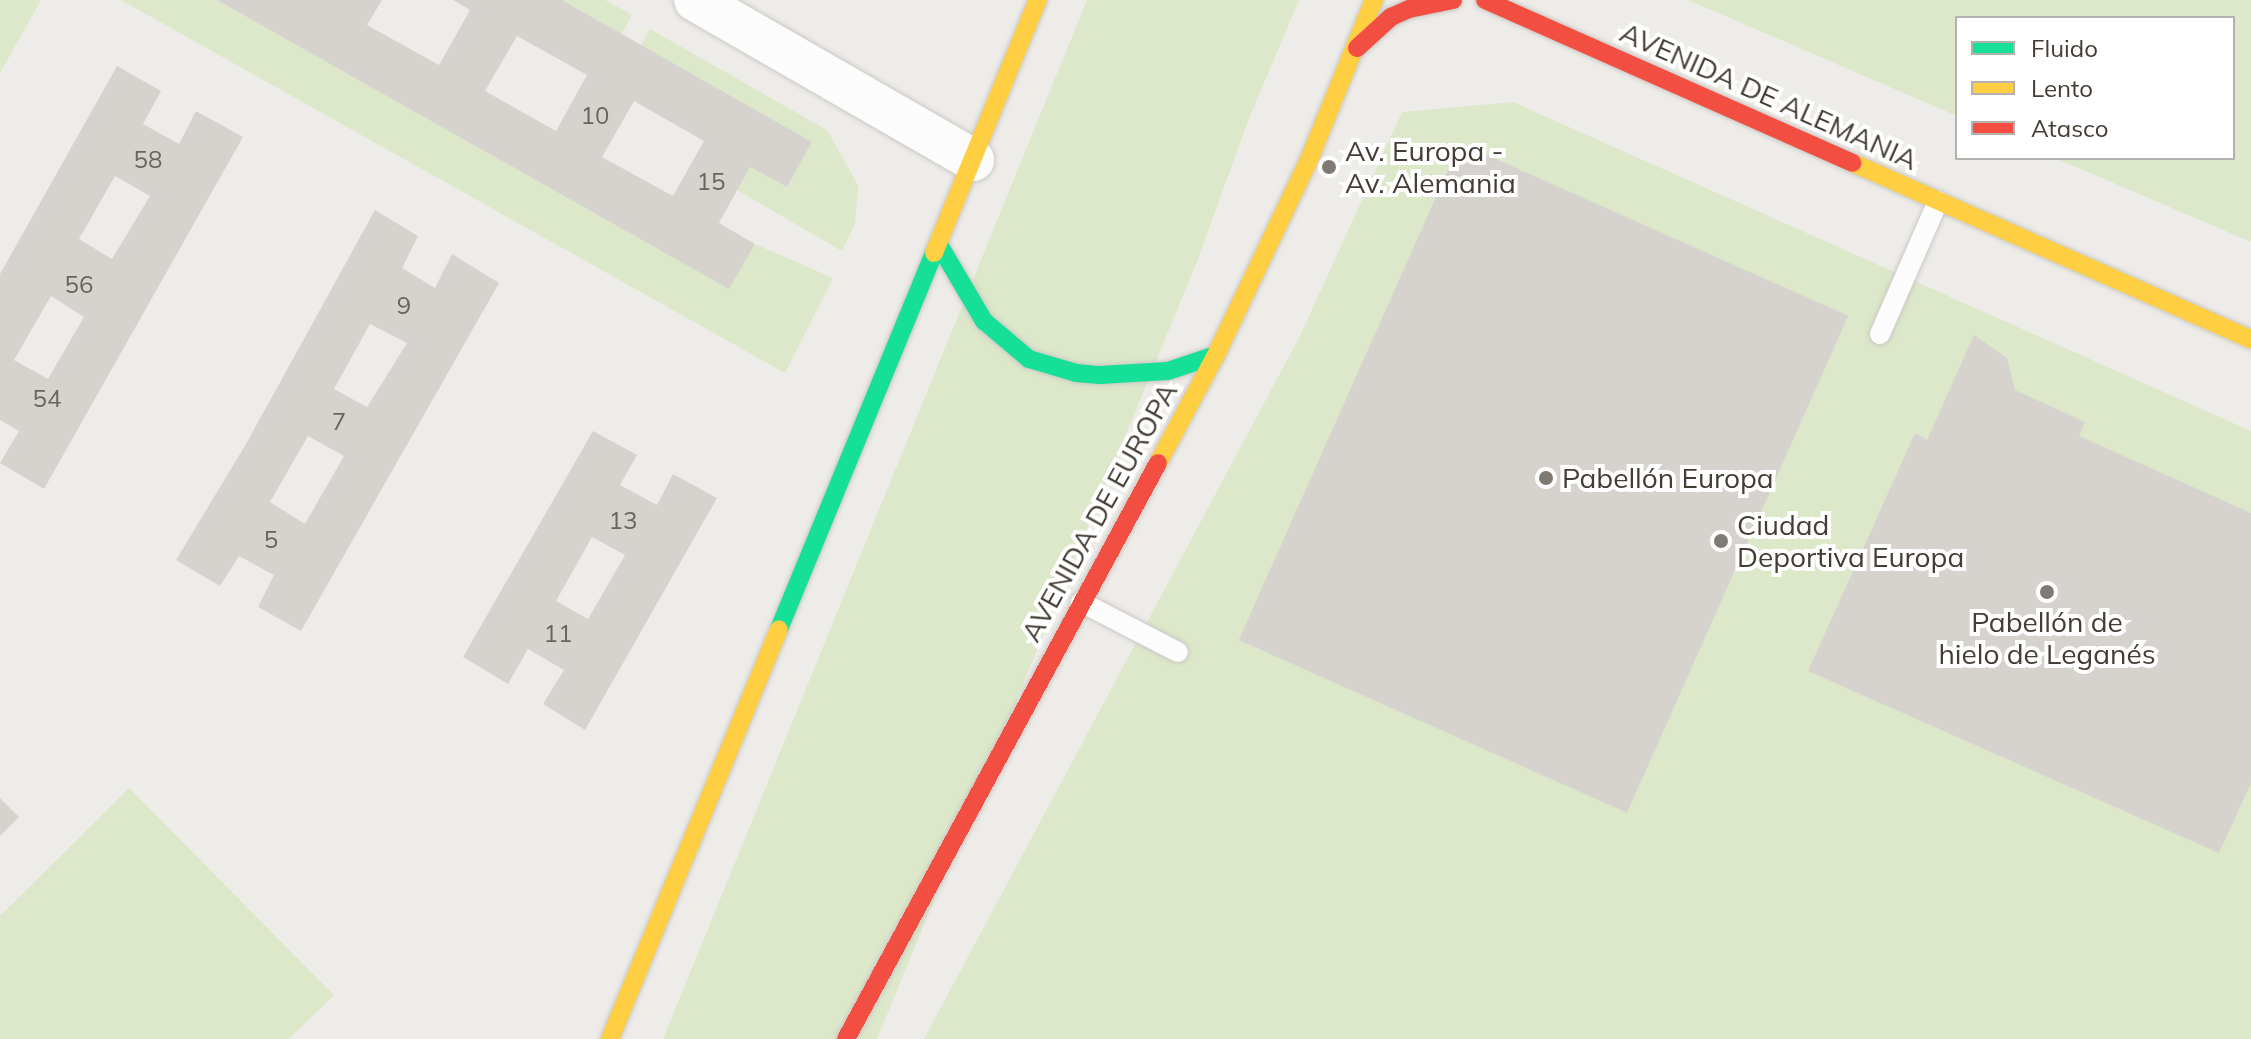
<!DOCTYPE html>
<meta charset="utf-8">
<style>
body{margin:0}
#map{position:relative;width:2251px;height:1039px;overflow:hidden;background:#eeece8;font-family:Mulish,sans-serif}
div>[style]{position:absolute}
.green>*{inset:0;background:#dce8c9}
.building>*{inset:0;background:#d6d3cf;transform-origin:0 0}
.roads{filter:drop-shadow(0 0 2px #cac8c4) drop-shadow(0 0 2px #cac8c4)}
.lane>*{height:20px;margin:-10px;padding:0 10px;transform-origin:10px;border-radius:10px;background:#fcfcfc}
.street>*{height:42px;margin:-21px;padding:0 21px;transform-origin:21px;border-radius:21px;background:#fcfcfc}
.fast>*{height:18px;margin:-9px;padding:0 9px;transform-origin:9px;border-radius:9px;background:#16e098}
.slow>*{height:18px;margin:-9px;padding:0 9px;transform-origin:9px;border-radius:9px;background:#ffcf43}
.jam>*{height:18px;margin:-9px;padding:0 9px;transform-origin:9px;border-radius:9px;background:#f24e42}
.dots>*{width:22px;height:22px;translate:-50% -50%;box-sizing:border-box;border:4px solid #fff;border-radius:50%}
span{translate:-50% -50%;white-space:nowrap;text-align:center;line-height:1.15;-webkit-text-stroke:8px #fff;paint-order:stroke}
.number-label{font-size:24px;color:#69645d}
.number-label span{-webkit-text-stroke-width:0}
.street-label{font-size:28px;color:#433d35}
.poi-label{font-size:28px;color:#433d35}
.left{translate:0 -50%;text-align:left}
.legend{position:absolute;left:1955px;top:16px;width:280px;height:144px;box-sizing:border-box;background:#fff;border:2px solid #b4b1ae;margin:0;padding:10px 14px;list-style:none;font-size:24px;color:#433d35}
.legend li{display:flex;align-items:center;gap:16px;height:40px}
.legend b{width:40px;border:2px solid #b4b1ae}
</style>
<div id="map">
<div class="green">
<i style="clip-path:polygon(0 0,41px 0,0 73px)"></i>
<i style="clip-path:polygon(121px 0,217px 0,729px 288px,755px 244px,833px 278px,785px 373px)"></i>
<i style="clip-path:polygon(562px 0,605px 0,632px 15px,622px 34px)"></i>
<i style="clip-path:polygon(1087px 0,1299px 0,1248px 121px,1198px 259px,877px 1039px,663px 1039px)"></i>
<i style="clip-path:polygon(1688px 0,2251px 0,2251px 242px,2055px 158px,2233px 158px,2233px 18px,1957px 18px,1957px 116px)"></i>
<i style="clip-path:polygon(650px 29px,827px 130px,858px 185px,855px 224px,842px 251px,737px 190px,750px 167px,787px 187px,812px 142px,641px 45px)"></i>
<i style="clip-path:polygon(1513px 102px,2251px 431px,2251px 1039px,924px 1039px,1300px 336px,1402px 112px)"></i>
<i style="clip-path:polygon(129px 788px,334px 995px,289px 1039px,0 1039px,0 916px)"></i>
</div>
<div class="building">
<i style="clip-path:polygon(evenodd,217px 0,382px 0,367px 25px,439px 65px,470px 10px,453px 0,562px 0,812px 142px,787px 187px,750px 167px,719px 223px,755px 244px,729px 289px,217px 0,517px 36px,587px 75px,556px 131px,485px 91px,517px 36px,217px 0,634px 101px,704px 141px,673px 196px,602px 157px,634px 101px)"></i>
<i style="clip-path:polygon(evenodd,117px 66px,161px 91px,143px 124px,179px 144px,196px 111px,243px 137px,44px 489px,0 463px,19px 431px,0 420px,0 274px,117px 66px,115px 176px,150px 196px,112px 259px,79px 239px,115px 176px,117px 66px,51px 296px,84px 317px,48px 379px,14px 360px,51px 296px)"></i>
<i style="left:1460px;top:143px;width:425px;height:544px;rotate:24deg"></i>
<i style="clip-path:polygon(evenodd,375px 210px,418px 236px,402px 268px,435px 288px,452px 254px,499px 283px,301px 631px,258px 607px,274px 575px,239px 556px,220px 586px,176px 560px,246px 444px,375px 210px,370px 324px,407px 343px,367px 407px,334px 389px,370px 324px,375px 210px,308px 436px,344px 456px,305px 524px,270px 502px,308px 436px)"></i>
<i style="clip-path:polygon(1974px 335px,2007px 358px,2015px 390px,2085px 422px,2079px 436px,2251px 513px,2251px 783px,2219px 853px,1808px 671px,1915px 433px,1927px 440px)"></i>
<i style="clip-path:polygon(evenodd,593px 431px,637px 455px,620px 485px,657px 505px,673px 474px,717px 498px,585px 730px,543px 704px,564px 670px,528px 649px,508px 684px,463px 657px,593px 431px,592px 537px,625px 555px,588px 619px,556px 601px,592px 537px)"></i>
<i style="clip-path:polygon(0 798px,19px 817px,0 836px)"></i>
</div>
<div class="roads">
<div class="lane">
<i style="left:1880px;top:334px;width:145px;rotate:-66.4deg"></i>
<i style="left:1081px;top:602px;width:109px;rotate:27.3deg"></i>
</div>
<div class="street">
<i style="left:695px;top:0;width:321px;rotate:29.9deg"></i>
</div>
<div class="fast">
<i style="left:938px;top:243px;width:91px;rotate:59.5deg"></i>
<i style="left:984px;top:321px;width:59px;rotate:40.2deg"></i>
<i style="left:1029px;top:359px;width:49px;rotate:16.6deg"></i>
<i style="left:1076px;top:373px;width:24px;rotate:5deg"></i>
<i style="left:1100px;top:375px;width:68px;rotate:-3.4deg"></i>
<i style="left:1168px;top:371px;width:51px;rotate:-18.4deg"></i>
<i style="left:779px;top:629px;width:407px;rotate:-67.6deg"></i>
</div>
<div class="slow">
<i style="left:1853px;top:163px;width:435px;rotate:23.9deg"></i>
<i style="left:934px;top:253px;width:274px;rotate:-67.7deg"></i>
<i style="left:1158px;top:463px;width:123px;rotate:-61.8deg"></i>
<i style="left:1216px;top:355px;width:216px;rotate:-64.5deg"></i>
<i style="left:1309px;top:160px;width:173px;rotate:-67.9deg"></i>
<i style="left:610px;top:1039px;width:443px;rotate:-67.6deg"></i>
</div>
<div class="jam">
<i style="left:1485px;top:0;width:402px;rotate:23.9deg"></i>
<i style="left:1357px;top:48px;width:46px;rotate:-42.4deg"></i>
<i style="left:1391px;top:17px;width:20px;rotate:-24deg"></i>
<i style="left:1409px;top:9px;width:45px;rotate:-11.6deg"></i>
<i style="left:846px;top:1039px;width:655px;rotate:-61.56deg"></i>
</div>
</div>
<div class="dots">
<i style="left:1329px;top:167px;background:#7f7a74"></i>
<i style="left:1546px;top:478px;background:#7f7a74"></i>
<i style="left:1721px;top:541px;background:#7f7a74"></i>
<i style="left:2047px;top:592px;background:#7f7a74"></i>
</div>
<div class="number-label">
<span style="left:595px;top:116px">10</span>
<span style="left:148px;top:160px">58</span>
<span style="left:711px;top:182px">15</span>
<span style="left:79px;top:285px">56</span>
<span style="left:404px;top:306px">9</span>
<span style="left:47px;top:399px">54</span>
<span style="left:339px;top:422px">7</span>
<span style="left:623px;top:521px">13</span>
<span style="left:271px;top:540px">5</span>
<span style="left:558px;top:634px">11</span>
</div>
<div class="street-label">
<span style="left:1769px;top:96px;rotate:24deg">AVENIDA DE ALEMANIA</span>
<span style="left:1099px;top:512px;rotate:-61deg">AVENIDA DE EUROPA</span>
</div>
<div class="poi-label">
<span class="left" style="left:1345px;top:167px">Av. Europa -<br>Av. Alemania</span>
<span class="left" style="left:1562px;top:478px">Pabellón Europa</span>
<span class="left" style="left:1737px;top:541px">Ciudad<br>Deportiva Europa</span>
<span style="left:2047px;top:638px">Pabellón de<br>hielo de Leganés</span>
</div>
<ul class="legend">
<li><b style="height:10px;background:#16e098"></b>Fluido</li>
<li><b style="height:10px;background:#ffcf43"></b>Lento</li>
<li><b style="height:10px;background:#f24e42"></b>Atasco</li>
</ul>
</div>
